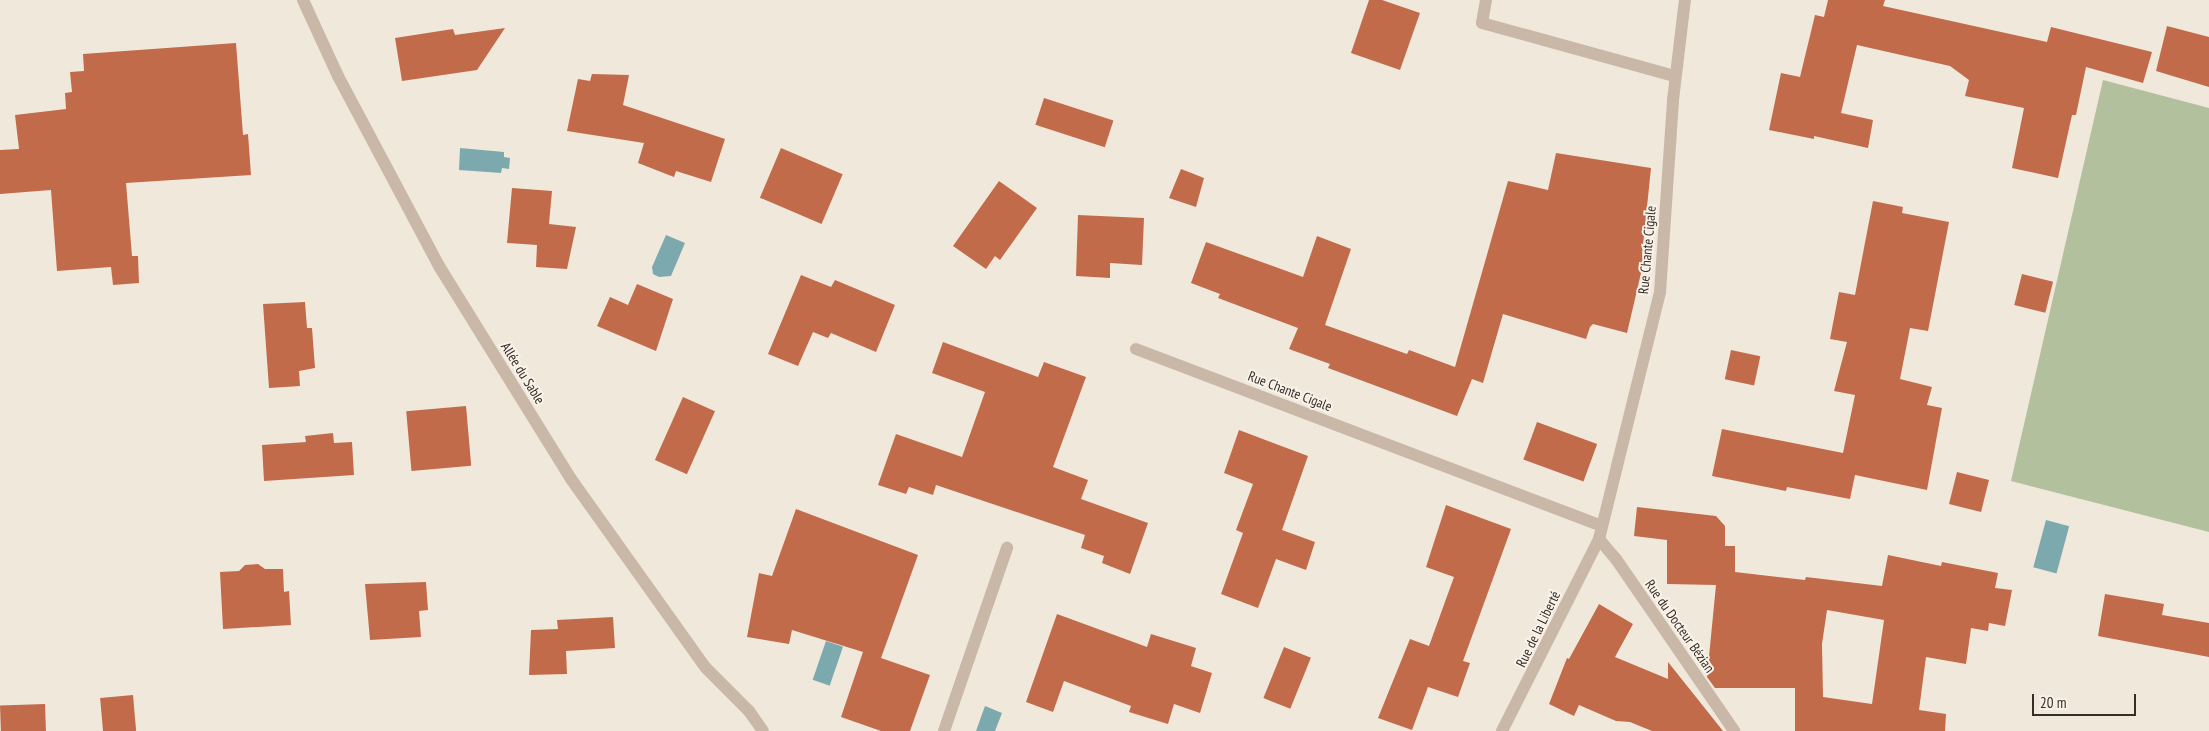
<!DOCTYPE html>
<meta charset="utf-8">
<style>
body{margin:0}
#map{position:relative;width:2209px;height:731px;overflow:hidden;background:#f1e8dc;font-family:"PT Sans Narrow",sans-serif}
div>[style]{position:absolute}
.green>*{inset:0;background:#b3c09d}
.water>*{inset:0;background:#7ca9ad;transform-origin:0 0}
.building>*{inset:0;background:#c16b4a;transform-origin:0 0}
.street>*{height:12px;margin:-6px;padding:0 6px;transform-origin:6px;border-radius:6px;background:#c9b8a8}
span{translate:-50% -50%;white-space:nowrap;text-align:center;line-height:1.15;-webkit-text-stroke:4px #f9f2e8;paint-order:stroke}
.street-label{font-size:14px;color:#362d28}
.scale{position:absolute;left:2032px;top:694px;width:104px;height:22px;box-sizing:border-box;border:2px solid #362d28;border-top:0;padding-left:6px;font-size:15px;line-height:18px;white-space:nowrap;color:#362d28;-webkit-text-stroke:4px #f9f2e8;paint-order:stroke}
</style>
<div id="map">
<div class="green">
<i style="clip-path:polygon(2103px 80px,2209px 108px,2209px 532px,2011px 481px)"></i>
</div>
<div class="water">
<i style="clip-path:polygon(460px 148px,504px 152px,504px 157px,510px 158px,509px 169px,502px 168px,501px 173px,459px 170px)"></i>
<i style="clip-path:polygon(666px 235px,685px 243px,671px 276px,659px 277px,653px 274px,652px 267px)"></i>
<i style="left:2046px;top:520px;width:24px;height:49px;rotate:15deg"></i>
<i style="left:826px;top:641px;width:18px;height:41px;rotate:19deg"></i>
<i style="clip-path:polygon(985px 706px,1002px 713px,995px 731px,976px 731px)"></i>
</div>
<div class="building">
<i style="clip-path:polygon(1369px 0,1382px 0,1420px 13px,1400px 70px,1351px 53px)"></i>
<i style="clip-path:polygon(1828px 0,1885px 0,1883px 6px,2047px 42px,2051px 27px,2152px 52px,2143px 83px,2086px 67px,2076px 115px,2072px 115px,2058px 178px,2012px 168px,2024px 108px,1965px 96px,1969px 80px,1950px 66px,1857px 45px,1841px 113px,1873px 120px,1868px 148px,1814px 136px,1814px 139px,1769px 130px,1781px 73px,1800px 77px,1815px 15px,1824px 17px)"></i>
<i style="clip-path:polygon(2167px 26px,2209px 37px,2209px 87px,2156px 71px)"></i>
<i style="clip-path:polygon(505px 28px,477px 70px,402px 81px,395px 38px,453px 29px,455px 35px)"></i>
<i style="clip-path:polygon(236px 43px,243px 135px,248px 134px,251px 175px,126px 183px,132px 256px,138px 256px,139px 283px,113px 285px,111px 267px,57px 271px,51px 190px,0 194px,0 150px,19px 149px,15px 115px,66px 109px,65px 93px,72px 92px,70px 72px,84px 71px,83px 54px)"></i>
<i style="clip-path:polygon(592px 74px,629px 75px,623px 105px,725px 139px,711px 182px,676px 171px,674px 177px,638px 163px,644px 143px,567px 131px,578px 79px,590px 81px)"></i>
<i style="left:1044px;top:98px;width:73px;height:28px;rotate:18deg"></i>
<i style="left:781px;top:148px;width:67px;height:54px;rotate:23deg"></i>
<i style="clip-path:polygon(1556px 153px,1651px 168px,1642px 255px,1645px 256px,1627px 333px,1593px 324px,1590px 327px,1586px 339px,1503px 314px,1483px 383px,1472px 379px,1457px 416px,1328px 368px,1330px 364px,1289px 349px,1298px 328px,1218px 298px,1220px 294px,1191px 283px,1206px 242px,1303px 277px,1317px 236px,1351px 249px,1325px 325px,1407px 354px,1409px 350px,1455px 367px,1508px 181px,1548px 190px)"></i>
<i style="clip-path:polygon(1181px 169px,1204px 178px,1196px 207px,1169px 198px)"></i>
<i style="clip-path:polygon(999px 181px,1037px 208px,1000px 260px,995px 256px,986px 269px,953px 246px)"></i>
<i style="clip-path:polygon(512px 188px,552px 191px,549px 224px,576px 227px,567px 269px,536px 267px,537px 245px,507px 243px)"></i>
<i style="clip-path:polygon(1873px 201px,1903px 207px,1902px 213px,1949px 222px,1928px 331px,1910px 328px,1900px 379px,1932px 387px,1927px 405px,1942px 408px,1927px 490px,1855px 475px,1850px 499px,1787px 487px,1786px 491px,1712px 476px,1722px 429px,1843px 453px,1855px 395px,1834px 391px,1847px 342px,1830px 339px,1839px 292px,1855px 295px)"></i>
<i style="clip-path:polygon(1078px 215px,1144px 218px,1142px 265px,1110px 263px,1110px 278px,1076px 276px)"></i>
<i style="left:2022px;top:274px;width:32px;height:32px;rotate:14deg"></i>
<i style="clip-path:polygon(801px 275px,831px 287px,835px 280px,895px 305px,876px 352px,831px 333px,828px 338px,813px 332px,798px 366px,768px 354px)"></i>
<i style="clip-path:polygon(637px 284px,673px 299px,656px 351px,597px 326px,610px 297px,628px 305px)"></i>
<i style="clip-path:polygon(305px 302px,307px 328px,312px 328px,315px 368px,299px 371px,300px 386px,269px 388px,263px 304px)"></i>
<i style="clip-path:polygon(943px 342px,1038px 377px,1044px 362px,1086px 377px,1053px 467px,1088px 480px,1081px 499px,1148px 523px,1130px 574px,1102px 563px,1104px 556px,1081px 548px,1085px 535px,936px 485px,933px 495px,909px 487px,906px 494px,878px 485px,896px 434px,962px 457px,985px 392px,932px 373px)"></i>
<i style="left:1731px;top:350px;width:30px;height:30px;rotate:12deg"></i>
<i style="left:683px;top:397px;width:35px;height:69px;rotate:24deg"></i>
<i style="left:466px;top:406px;width:60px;height:60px;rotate:85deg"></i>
<i style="left:1537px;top:422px;width:64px;height:40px;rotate:20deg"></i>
<i style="clip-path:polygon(1239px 430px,1308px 456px,1282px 530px,1315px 542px,1306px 570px,1276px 559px,1258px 608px,1221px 594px,1243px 533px,1236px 530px,1253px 484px,1224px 473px)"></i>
<i style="clip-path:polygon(333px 433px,334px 443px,352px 442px,354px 475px,264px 481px,262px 445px,306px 442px,305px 436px)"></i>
<i style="left:1957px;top:472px;width:33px;height:33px;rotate:14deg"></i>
<i style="clip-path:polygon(1446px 505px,1511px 529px,1463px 661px,1470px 663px,1458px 697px,1428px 687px,1412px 730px,1378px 718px,1410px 639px,1429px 646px,1454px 577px,1426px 567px)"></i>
<i style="clip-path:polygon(evenodd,1637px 507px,1716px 516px,1725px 526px,1725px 546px,1735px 546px,1735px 572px,1805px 580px,1806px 577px,1882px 586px,1888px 555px,1941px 566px,1942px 562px,1998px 573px,1995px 588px,2012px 590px,2005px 626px,1989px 623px,1988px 631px,1971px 628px,1966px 664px,1926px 657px,1919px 710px,1946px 714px,1945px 731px,1795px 731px,1795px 688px,1715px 688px,1707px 677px,1716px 585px,1667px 584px,1667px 540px,1634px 536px,1637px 507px,1827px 610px,1884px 620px,1872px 704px,1823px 697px,1822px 644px,1827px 610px)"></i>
<i style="clip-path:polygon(796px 509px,918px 555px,881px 658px,930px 675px,910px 731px,881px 731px,841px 717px,863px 652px,792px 630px,789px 644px,747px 637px,759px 573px,772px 576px)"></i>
<i style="clip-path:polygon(258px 564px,265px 569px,283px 569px,284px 592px,289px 591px,291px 625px,223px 629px,220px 572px,239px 571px,245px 565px)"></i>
<i style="clip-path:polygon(426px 582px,428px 610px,419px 611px,421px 637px,370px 640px,365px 584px)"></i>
<i style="clip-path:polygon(2105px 594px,2164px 604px,2162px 615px,2209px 623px,2209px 657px,2098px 636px)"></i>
<i style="clip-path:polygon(1599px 604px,1633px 624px,1615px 657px,1668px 679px,1668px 662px,1723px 731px,1652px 731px,1630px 722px,1616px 721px,1579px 705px,1574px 716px,1549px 704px,1567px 658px,1569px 659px)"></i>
<i style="clip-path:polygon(1057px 614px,1147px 647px,1151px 634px,1196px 648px,1191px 666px,1212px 673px,1200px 713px,1174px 704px,1168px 724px,1129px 712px,1131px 706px,1064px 681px,1053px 712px,1026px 702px)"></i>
<i style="clip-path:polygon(613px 617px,615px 648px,566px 651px,567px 674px,529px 675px,531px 630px,558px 629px,557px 620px)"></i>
<i style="left:1284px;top:647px;width:29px;height:55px;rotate:22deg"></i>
<i style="left:133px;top:695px;width:36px;height:33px;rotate:85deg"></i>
<i style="left:45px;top:704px;width:27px;height:45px;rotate:88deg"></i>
</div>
<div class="street">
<i style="left:303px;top:0;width:84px;rotate:65.3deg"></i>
<i style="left:338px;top:76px;width:215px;rotate:62deg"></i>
<i style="left:439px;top:266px;width:251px;rotate:58.2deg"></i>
<i style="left:571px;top:479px;width:232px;rotate:54.5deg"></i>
<i style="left:706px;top:668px;width:61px;rotate:45deg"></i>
<i style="left:749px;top:711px;width:24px;rotate:55deg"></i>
<i style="left:1486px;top:0;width:23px;rotate:100deg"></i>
<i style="left:1482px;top:23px;width:200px;rotate:15.4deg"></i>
<i style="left:1136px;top:349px;width:498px;rotate:20.8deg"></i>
<i style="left:1599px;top:539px;width:26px;rotate:50deg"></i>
<i style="left:1616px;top:559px;width:209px;rotate:55.5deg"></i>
<i style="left:944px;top:731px;width:194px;rotate:-71deg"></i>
<i style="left:1502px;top:731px;width:215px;rotate:-63.2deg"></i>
<i style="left:1599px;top:539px;width:75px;rotate:-76.1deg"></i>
<i style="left:1617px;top:466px;width:179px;rotate:-76.1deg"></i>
<i style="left:1660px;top:292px;width:192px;rotate:-86.1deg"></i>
<i style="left:1673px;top:100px;width:101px;rotate:-83.2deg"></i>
</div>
<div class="street-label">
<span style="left:1647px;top:250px;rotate:-85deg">Rue Chante Cigale</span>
<span style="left:523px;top:373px;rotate:58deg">Allée du Sable</span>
<span style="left:1290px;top:391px;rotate:21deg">Rue Chante Cigale</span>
<span style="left:1680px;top:626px;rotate:55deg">Rue du Docteur Bézian</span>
<span style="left:1538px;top:629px;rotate:-64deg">Rue de la Liberté</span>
</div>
<div class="scale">20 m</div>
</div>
